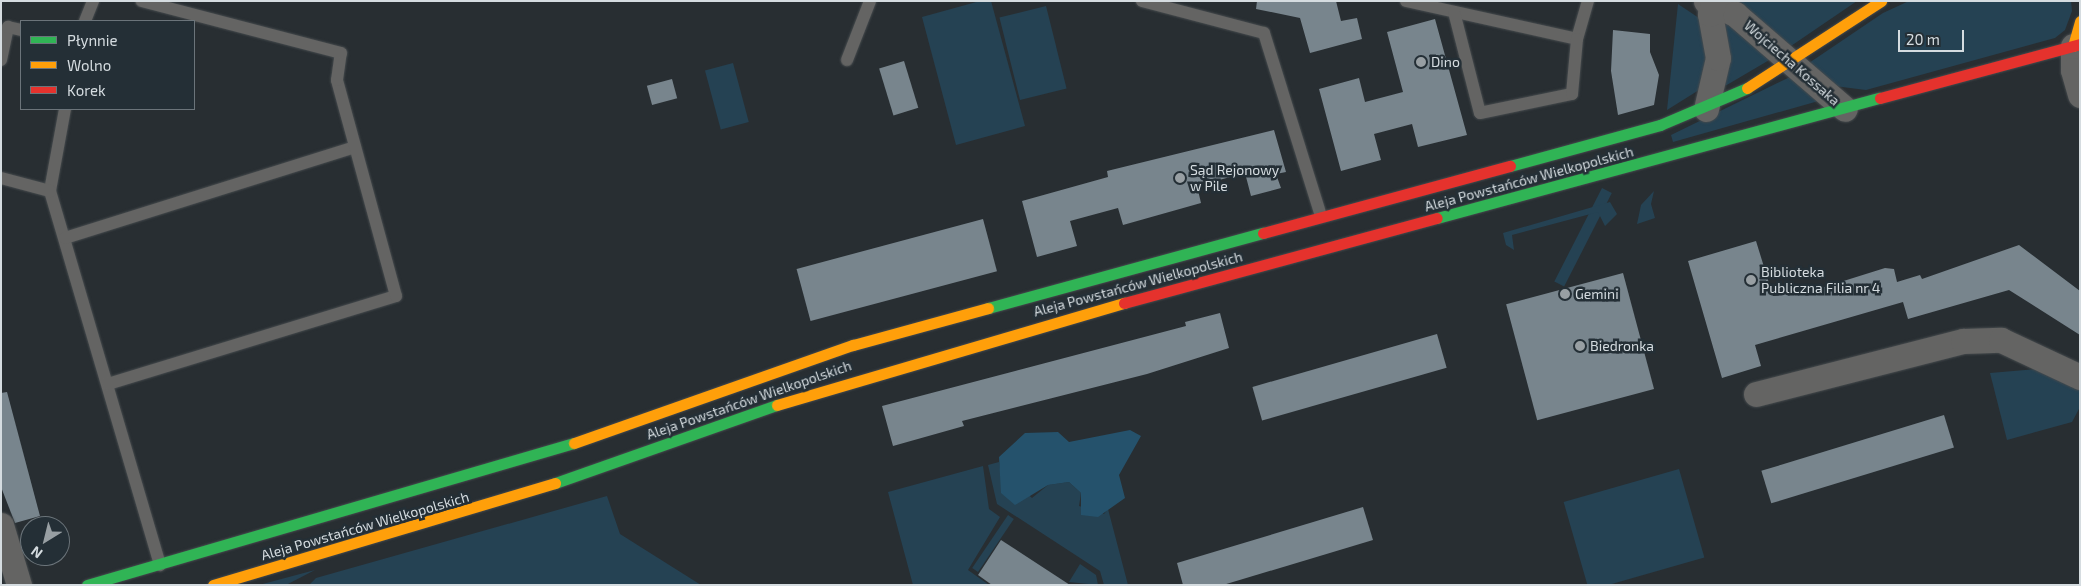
<!DOCTYPE html>
<meta charset="utf-8">
<style>
body{margin:0}
#map{position:relative;width:2081px;height:586px;overflow:hidden;background:#282e32;font-family:"Exo 2",sans-serif}
div>[style]{position:absolute}
.green>*{inset:0;background:#254253;transform-origin:0 0}
.forest>*{inset:0;background:#25526c}
.building>*{inset:0;background:#78858d;transform-origin:0 0}
.roads{filter:drop-shadow(0 0 1px #454a4d) drop-shadow(0 0 1px #454a4d)}
.lane>*{height:12px;margin:-6px;padding:0 6px;transform-origin:6px;border-radius:6px;background:#646463}
.street>*{height:25px;margin:-12.5px;padding:0 12.5px;transform-origin:12.5px;border-radius:12.5px;background:#646463}
.fast>*{height:11px;margin:-5.5px;padding:0 5.5px;transform-origin:5.5px;border-radius:5.5px;background:#30b455}
.slow>*{height:11px;margin:-5.5px;padding:0 5.5px;transform-origin:5.5px;border-radius:5.5px;background:#ff9f0a}
.jam>*{height:11px;margin:-5.5px;padding:0 5.5px;transform-origin:5.5px;border-radius:5.5px;background:#e5322d}
.dots>*{width:14px;height:14px;translate:-50% -50%;box-sizing:border-box;border:2px solid #242f36;border-radius:50%}
span{translate:-50% -50%;white-space:nowrap;text-align:center;line-height:1.15;-webkit-text-stroke:5px #242f36;paint-order:stroke}
.poi-label{font-size:14px;color:#d5dce0}
.left{translate:0 -50%;text-align:left}
.street-label{font-size:14px;color:#d5dce0}
.frame{position:absolute;inset:0;border:2px solid #d5dce0;pointer-events:none}
.legend{position:absolute;left:20px;top:20px;width:175px;height:90px;box-sizing:border-box;background:#242f36;border:1px solid #6b747a;margin:0;padding:6px 9px;list-style:none;font-size:15px;color:#d5dce0}
.legend li{display:flex;align-items:center;gap:10px;height:25px}
.legend b{width:25px;border:1px solid #6b747a}
.north{position:absolute;left:20px;top:516px;width:50px;height:50px;box-sizing:border-box;background:#242f36;border:1px solid #6b747a;border-radius:50%;rotate:216deg;font-size:14px;font-weight:700;line-height:20px;text-align:center;color:#d5dce0}
.north::after{content:'';display:block;margin:auto;width:18px;height:22px;background:#989fa3;clip-path:polygon(50% 0,100% 100%,50% 72%,0 100%)}
.scale{position:absolute;left:1898px;top:30px;width:66px;height:22px;box-sizing:border-box;border:2px solid #d5dce0;border-top:0;padding-left:6px;font-size:15px;line-height:18px;white-space:nowrap;color:#d5dce0;-webkit-text-stroke:4px #242f36;paint-order:stroke}
</style>
<div id="map">
<div class="green">
<i style="clip-path:polygon(980px 1px,991px 1px,1025px 126px,956px 145px,922px 17px)"></i>
<i style="clip-path:polygon(1734px 1px,1857px 1px,1788px 48px)"></i>
<i style="clip-path:polygon(1909px 1px,2071px 1px,2072px 11px,2065px 30px,2055px 38px,1866px 90px,1834px 86px,1806px 65px,1883px 13px)"></i>
<i style="clip-path:polygon(1678px 4px,1702px 20px,1712px 43px,1699px 90px,1667px 110px)"></i>
<i style="left:1046px;top:6px;width:85px;height:48px;rotate:76deg"></i>
<i style="clip-path:polygon(1721px 17px,1771px 59px,1720px 89px,1728px 53px)"></i>
<i style="left:733px;top:63px;width:61px;height:29px;rotate:75deg"></i>
<i style="clip-path:polygon(1790px 77px,1822px 100px,1673px 142px,1671px 135px)"></i>
<i style="left:1602px;top:188px;width:11px;height:105px;rotate:27deg"></i>
<i style="clip-path:polygon(1654px 191px,1651px 204px,1655px 218px,1637px 224px,1641px 205px)"></i>
<i style="clip-path:polygon(1610px 202px,1617px 214px,1605px 226px,1598px 212px,1512px 235px,1514px 250px,1506px 245px,1503px 233px)"></i>
<i style="clip-path:polygon(2038px 369px,2080px 390px,2080px 407px,2072px 422px,2007px 440px,1990px 373px)"></i>
<i style="clip-path:polygon(999px 462px,1000px 469px,1032px 498px,1048px 485px,1069px 482px,1081px 493px,1079px 506px,1104px 514px,1108px 509px,1128px 585px,1104px 585px,1100px 571px,997px 504px,988px 465px)"></i>
<i style="clip-path:polygon(983px 466px,989px 509px,1000px 517px,968px 570px,989px 585px,913px 585px,888px 492px)"></i>
<i style="left:1679px;top:469px;width:92px;height:120px;rotate:74deg"></i>
<i style="clip-path:polygon(607px 496px,620px 534px,701px 585px,309px 585px,316px 578px)"></i>
<i style="left:1008px;top:515px;width:7px;height:64px;rotate:34deg"></i>
<i style="clip-path:polygon(1080px 564px,1096px 575px,1098px 585px,1069px 582px)"></i>
<i style="clip-path:polygon(315px 570px,286px 585px,259px 585px)"></i>
</div>
<div class="forest">
<i style="clip-path:polygon(1130px 430px,1141px 436px,1119px 475px,1125px 498px,1098px 517px,1081px 515px,1081px 493px,1069px 482px,1048px 485px,1015px 505px,1001px 493px,999px 457px,1025px 433px,1058px 432px,1069px 442px)"></i>
</div>
<div class="building">
<i style="clip-path:polygon(1257px 1px,1336px 1px,1341px 21px,1357px 18px,1362px 39px,1310px 53px,1300px 18px,1256px 9px)"></i>
<i style="clip-path:polygon(1435px 19px,1467px 135px,1418px 147px,1412px 124px,1374px 134px,1381px 160px,1341px 171px,1319px 89px,1359px 78px,1365px 102px,1403px 92px,1387px 32px)"></i>
<i style="clip-path:polygon(1613px 30px,1650px 34px,1650px 52px,1659px 75px,1654px 105px,1618px 115px,1611px 71px)"></i>
<i style="left:904px;top:61px;width:49px;height:26px;rotate:73deg"></i>
<i style="left:672px;top:79px;width:20px;height:26px;rotate:75deg"></i>
<i style="clip-path:polygon(1274px 130px,1286px 172px,1276px 174px,1281px 188px,1251px 196px,1245px 173px,1197px 186px,1201px 203px,1123px 225px,1118px 208px,1070px 221px,1077px 246px,1037px 257px,1022px 201px,1108px 177px,1107px 171px)"></i>
<i style="left:983px;top:219px;width:54px;height:193px;rotate:75deg"></i>
<i style="clip-path:polygon(1756px 241px,1773px 296px,1818px 289px,1885px 268px,1894px 269px,1897px 282px,1920px 275px,1922px 279px,2019px 245px,2080px 291px,2080px 335px,2009px 290px,1908px 319px,1903px 302px,1755px 345px,1761px 366px,1722px 378px,1688px 261px)"></i>
<i style="left:1623px;top:273px;width:120px;height:121px;rotate:75deg"></i>
<i style="clip-path:polygon(1220px 313px,1229px 348px,1147px 374px,962px 421px,964px 426px,893px 446px,882px 406px,1186px 326px,1185px 322px)"></i>
<i style="left:1437px;top:334px;width:35px;height:192px;rotate:74deg"></i>
<i style="clip-path:polygon(7px 392px,40px 516px,15px 523px,1px 487px,1px 393px)"></i>
<i style="left:1944px;top:415px;width:34px;height:191px;rotate:73deg"></i>
<i style="clip-path:polygon(1363px 507px,1373px 540px,1223px 585px,1183px 585px,1177px 563px)"></i>
<i style="clip-path:polygon(1001px 540px,1070px 585px,992px 585px,978px 575px)"></i>
</div>
<div class="roads">
<div class="lane">
<i style="left:1142px;top:1px;width:126px;rotate:14.7deg"></i>
<i style="left:1264px;top:33px;width:192px;rotate:72.7deg"></i>
<i style="left:1406px;top:1px;width:175px;rotate:12.5deg"></i>
<i style="left:1577px;top:39px;width:40px;rotate:-74deg"></i>
<i style="left:1454px;top:12px;width:104px;rotate:75.6deg"></i>
<i style="left:1480px;top:113px;width:94px;rotate:-11.7deg"></i>
<i style="left:1572px;top:94px;width:55px;rotate:-84.8deg"></i>
<i style="left:85px;top:21px;width:22px;rotate:-68deg"></i>
<i style="left:1px;top:60px;width:34px;rotate:-78deg"></i>
<i style="left:8px;top:27px;width:13px;rotate:13deg"></i>
<i style="left:847px;top:60px;width:63px;rotate:-68.7deg"></i>
<i style="left:65px;top:109px;width:83px;rotate:100.4deg"></i>
<i style="left:50px;top:191px;width:390px;rotate:73.6deg"></i>
<i style="left:1px;top:178px;width:51px;rotate:14.9deg"></i>
<i style="left:65px;top:238px;width:304px;rotate:-17.4deg"></i>
<i style="left:108px;top:384px;width:301px;rotate:-17deg"></i>
<i style="left:396px;top:296px;width:224px;rotate:-105.3deg"></i>
<i style="left:337px;top:80px;width:27px;rotate:-82deg"></i>
<i style="left:341px;top:53px;width:206px;rotate:-165.4deg"></i>
</div>
<div class="street">
<i style="left:1706px;top:1px;width:32px;rotate:24deg"></i>
<i style="left:1735px;top:14px;width:145px;rotate:40.8deg"></i>
<i style="left:2073px;top:46px;width:24px;rotate:90deg"></i>
<i style="left:2073px;top:70px;width:26px;rotate:74deg"></i>
<i style="left:1706px;top:109px;width:52px;rotate:-76.8deg"></i>
<i style="left:1718px;top:58px;width:45px;rotate:-100.3deg"></i>
<i style="left:1710px;top:14px;width:14px;rotate:-73deg"></i>
<i style="left:1756px;top:394px;width:214px;rotate:-14.4deg"></i>
<i style="left:1963px;top:341px;width:38px;rotate:-2deg"></i>
<i style="left:2001px;top:340px;width:87px;rotate:25.1deg"></i>
<i style="left:1px;top:525px;width:63px;rotate:73.3deg"></i>
</div>
<div class="fast">
<i style="left:1510px;top:166px;width:156px;rotate:-15.3deg"></i>
<i style="left:1660px;top:125px;width:95px;rotate:-23deg"></i>
<i style="left:1437px;top:218px;width:459px;rotate:-15.2deg"></i>
<i style="left:988px;top:308px;width:285px;rotate:-15.3deg"></i>
<i style="left:555px;top:483px;width:235px;rotate:-19.4deg"></i>
<i style="left:87px;top:585px;width:507px;rotate:-16.26deg"></i>
</div>
<div class="slow">
<i style="left:2073px;top:46px;width:26px;rotate:-74deg"></i>
<i style="left:1747px;top:88px;width:160px;rotate:-33deg"></i>
<i style="left:777px;top:405px;width:362px;rotate:-16.4deg"></i>
<i style="left:574px;top:443px;width:296px;rotate:-19.4deg"></i>
<i style="left:853px;top:345px;width:140px;rotate:-15.3deg"></i>
<i style="left:213px;top:585px;width:357px;rotate:-16.6deg"></i>
</div>
<div class="jam">
<i style="left:1880px;top:98px;width:207px;rotate:-15.1deg"></i>
<i style="left:1263px;top:233px;width:256px;rotate:-15.2deg"></i>
<i style="left:1124px;top:303px;width:324px;rotate:-15.2deg"></i>
</div>
</div>
<div class="dots">
<i style="left:1421px;top:62px;background:#989fa3"></i>
<i style="left:1180px;top:178px;background:#989fa3"></i>
<i style="left:1751px;top:280px;background:#989fa3"></i>
<i style="left:1565px;top:294px;background:#989fa3"></i>
<i style="left:1580px;top:346px;background:#989fa3"></i>
</div>
<div class="poi-label">
<span class="left" style="left:1431px;top:62px">Dino</span>
<span class="left" style="left:1190px;top:178px">Sąd Rejonowy<br>w Pile</span>
<span class="left" style="left:1761px;top:280px">Biblioteka<br>Publiczna Filia nr 4</span>
<span class="left" style="left:1575px;top:294px">Gemini</span>
<span class="left" style="left:1590px;top:346px">Biedronka</span>
</div>
<div class="street-label">
<span style="left:1792px;top:63px;rotate:41deg">Wojciecha Kossaka</span>
<span style="left:1529px;top:179px;rotate:-15deg">Aleja Powstańców Wielkopolskich</span>
<span style="left:1138px;top:284px;rotate:-15deg">Aleja Powstańców Wielkopolskich</span>
<span style="left:749px;top:400px;rotate:-19deg">Aleja Powstańców Wielkopolskich</span>
<span style="left:365px;top:526px;rotate:-16deg">Aleja Powstańców Wielkopolskich</span>
</div>
<div class="frame"></div>
<ul class="legend">
<li><b style="height:6px;background:#30b455"></b>Płynnie</li>
<li><b style="height:6px;background:#ff9f0a"></b>Wolno</li>
<li><b style="height:6px;background:#e5322d"></b>Korek</li>
</ul>
<div class="north">N</div>
<div class="scale">20 m</div>
</div>
